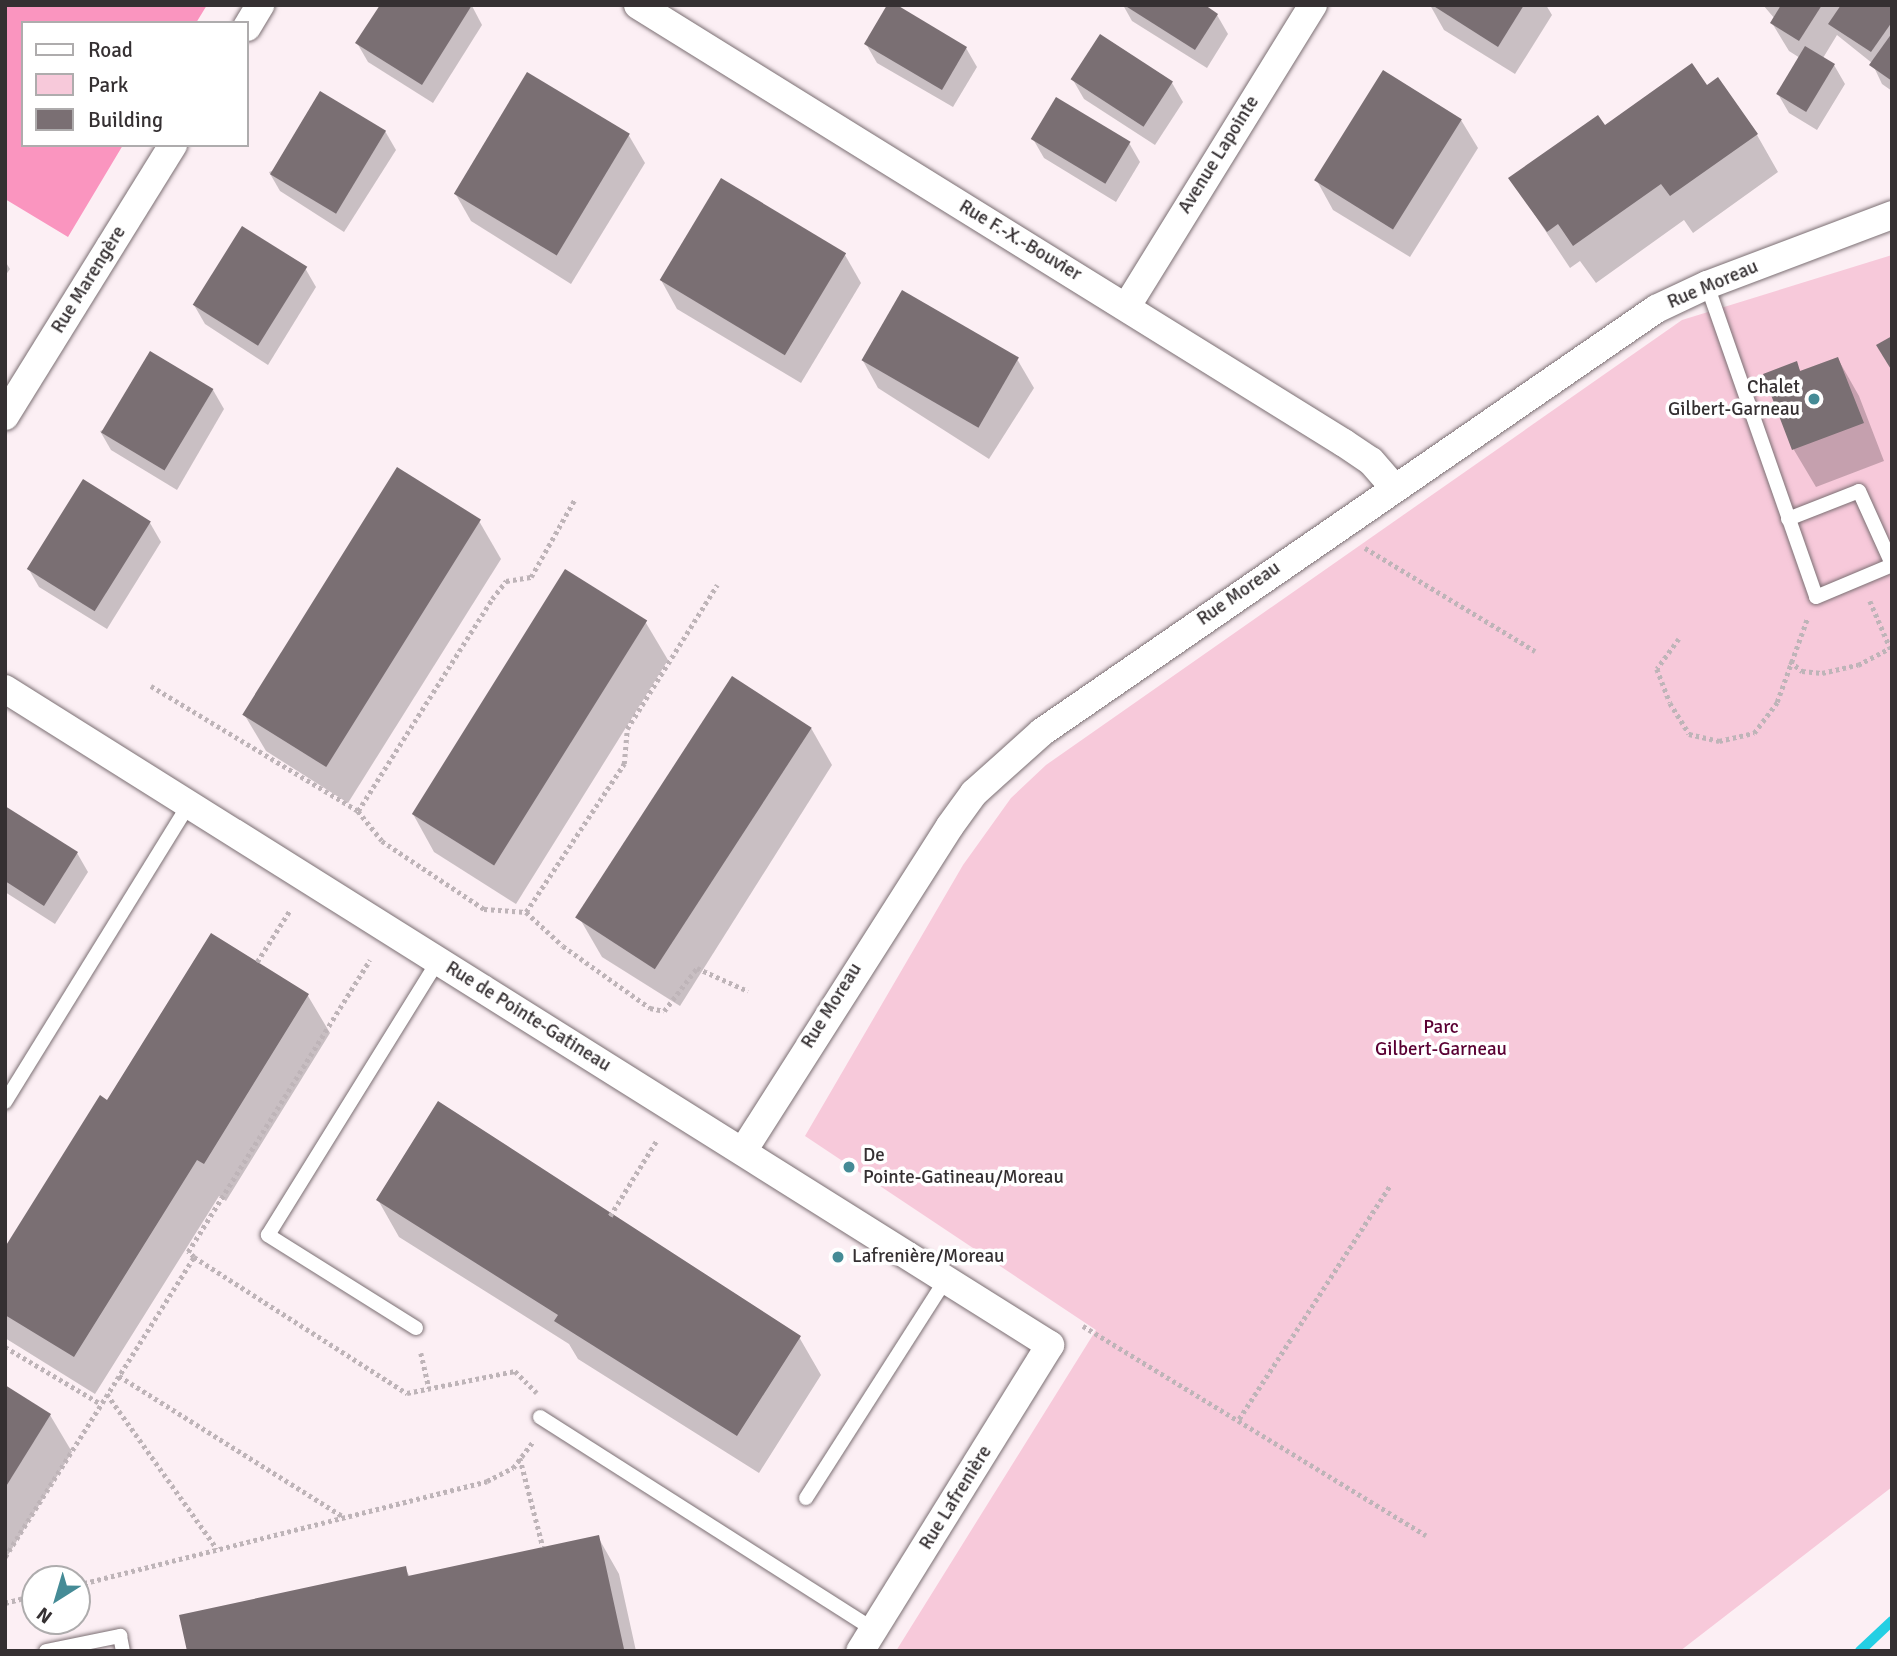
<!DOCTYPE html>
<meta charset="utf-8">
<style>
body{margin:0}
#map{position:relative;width:1897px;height:1656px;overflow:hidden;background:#fceff4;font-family:Signika,sans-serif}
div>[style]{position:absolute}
.green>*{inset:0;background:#f7c9da}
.forest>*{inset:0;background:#fa95bf}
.shadow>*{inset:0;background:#0003}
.stream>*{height:10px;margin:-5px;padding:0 5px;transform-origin:5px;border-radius:5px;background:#24cfe3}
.building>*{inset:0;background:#7a6f73;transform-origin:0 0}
.path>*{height:4.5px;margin-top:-2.25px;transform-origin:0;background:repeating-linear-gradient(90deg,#beb4b8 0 3.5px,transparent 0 7px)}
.roads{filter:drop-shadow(0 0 2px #7b6f73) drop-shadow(0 0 2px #7b6f73)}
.lane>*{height:14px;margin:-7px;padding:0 7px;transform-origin:7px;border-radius:7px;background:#fff}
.street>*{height:28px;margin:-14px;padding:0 14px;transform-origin:14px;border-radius:14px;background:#fff}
.dots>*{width:19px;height:19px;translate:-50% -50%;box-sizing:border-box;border:4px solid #fff;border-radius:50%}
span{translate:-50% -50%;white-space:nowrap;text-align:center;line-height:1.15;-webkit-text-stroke:7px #fff;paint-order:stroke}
.street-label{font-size:19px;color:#353032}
.poi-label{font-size:19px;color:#353032}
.right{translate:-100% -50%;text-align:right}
.left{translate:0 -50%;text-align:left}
.park-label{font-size:19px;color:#5a0033}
.frame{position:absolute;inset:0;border:7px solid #353032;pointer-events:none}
.legend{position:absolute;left:21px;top:21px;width:228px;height:126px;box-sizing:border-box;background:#fff;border:2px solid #aeacad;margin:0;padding:9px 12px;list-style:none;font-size:21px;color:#353032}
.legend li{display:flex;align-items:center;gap:14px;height:35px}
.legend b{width:35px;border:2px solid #aeacad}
.north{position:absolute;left:21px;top:1565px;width:70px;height:70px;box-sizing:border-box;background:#fff;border:2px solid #aeacad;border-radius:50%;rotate:217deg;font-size:19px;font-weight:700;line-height:28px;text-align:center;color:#353032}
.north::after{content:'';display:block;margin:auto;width:24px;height:32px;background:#458b96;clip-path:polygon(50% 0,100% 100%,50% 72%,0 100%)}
</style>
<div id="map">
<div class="green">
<i style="clip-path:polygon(1892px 255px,1892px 1487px,1680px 1651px,896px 1651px,1096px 1330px,805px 1136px,963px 865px,1011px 798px,1046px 765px,1682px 320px)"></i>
</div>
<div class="forest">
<i style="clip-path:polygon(5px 5px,207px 5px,196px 23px,23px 23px,23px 145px,123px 145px,68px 237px,5px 199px)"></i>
</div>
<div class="shadow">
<i style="clip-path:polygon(1123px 5px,1202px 5px,1217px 15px,1228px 34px,1207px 68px,1132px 21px)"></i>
<i style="clip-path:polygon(1430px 5px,1546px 5px,1552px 15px,1515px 74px,1444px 30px)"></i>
<i style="clip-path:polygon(1763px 5px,1892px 5px,1892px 91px,1882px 84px,1872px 63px,1837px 35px,1823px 58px,1834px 65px,1845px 84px,1817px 130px,1789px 113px,1778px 94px,1800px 58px,1789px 51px,1772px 23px,1775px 19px)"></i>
<i style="clip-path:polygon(472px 6px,482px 25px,433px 103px,368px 62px,357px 43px)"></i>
<i style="clip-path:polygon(866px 44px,966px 48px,977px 67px,953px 107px,877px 63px)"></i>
<i style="clip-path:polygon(1073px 80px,1172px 83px,1183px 102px,1155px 145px,1084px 99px)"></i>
<i style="clip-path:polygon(1707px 87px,1757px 135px,1778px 172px,1693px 233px,1684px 220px,1596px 283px,1580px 261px,1570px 268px,1511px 179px,1604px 127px)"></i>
<i style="clip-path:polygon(1461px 120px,1478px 148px,1410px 257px,1333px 210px,1317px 181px)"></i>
<i style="clip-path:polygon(385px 131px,396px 150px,344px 232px,280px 191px,269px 172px)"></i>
<i style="clip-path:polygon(628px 134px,645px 163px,571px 284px,471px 221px,455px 193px)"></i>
<i style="clip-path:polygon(1033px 139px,1129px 143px,1140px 162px,1116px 202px,1044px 158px)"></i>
<i style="clip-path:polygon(845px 255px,861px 283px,801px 383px,677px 309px,661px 280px)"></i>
<i style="clip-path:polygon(5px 261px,10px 269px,5px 276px)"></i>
<i style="clip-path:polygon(305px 268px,316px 287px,268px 365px,205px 324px,194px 305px)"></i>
<i style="clip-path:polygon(862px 359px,1017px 359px,1034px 388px,989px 459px,878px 388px)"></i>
<i style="clip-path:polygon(1838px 359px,1859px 396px,1884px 461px,1816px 487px,1794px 450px,1766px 375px,1796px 364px,1801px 372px)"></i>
<i style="clip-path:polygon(213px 390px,224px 409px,177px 490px,111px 450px,100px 431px)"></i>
<i style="clip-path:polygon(479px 521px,501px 559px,348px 803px,266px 751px,244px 714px)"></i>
<i style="clip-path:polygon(150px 523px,161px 542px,107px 629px,39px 587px,28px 568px)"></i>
<i style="clip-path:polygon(566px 571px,646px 623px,668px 660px,516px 904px,434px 852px,413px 814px)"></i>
<i style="clip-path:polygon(811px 728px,832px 765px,680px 1006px,602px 957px,580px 919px)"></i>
<i style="clip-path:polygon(5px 808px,77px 853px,88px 872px,55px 924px,5px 892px)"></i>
<i style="clip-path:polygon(212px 936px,308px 996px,330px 1033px,226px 1201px,219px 1196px,95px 1394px,5px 1338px,5px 1251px,108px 1102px)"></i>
<i style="clip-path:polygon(378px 1200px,799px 1337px,821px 1375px,759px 1473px,578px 1359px,569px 1344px,399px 1237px)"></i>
<i style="clip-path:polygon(5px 1387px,50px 1415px,72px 1452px,5px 1560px)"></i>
<i style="clip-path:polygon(598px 1537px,619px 1574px,636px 1651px,189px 1651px,405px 1568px,410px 1577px)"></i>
</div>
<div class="stream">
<i style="left:1860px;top:1651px;width:44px;rotate:-43.2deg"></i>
</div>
<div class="building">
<i style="clip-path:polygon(380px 5px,472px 5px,422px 85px,355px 43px)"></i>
<i style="clip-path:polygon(887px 5px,897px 5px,967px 47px,942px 90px,864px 44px)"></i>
<i style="clip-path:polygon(1124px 5px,1205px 5px,1218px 14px,1195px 50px)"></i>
<i style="clip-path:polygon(1432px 5px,1524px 5px,1498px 47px)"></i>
<i style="clip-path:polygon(1781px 5px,1822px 5px,1799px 41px,1770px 23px)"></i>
<i style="clip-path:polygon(1841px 5px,1892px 5px,1892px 22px,1871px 52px,1828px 24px)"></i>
<i style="clip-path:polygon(1892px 33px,1892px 81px,1869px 65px)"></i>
<i style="left:1100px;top:34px;width:87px;height:54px;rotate:33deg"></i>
<i style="left:1805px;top:46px;width:35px;height:56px;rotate:31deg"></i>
<i style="clip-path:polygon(1692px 63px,1707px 85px,1718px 77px,1758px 134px,1670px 196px,1661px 184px,1573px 246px,1558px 224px,1547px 232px,1508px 178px,1598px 115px,1605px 125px)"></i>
<i style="left:1383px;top:70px;width:93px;height:130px;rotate:32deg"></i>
<i style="left:527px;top:72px;width:120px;height:142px;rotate:31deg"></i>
<i style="left:320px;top:91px;width:77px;height:97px;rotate:31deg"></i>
<i style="left:1056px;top:97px;width:87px;height:49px;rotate:31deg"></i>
<i style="left:721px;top:178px;width:146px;height:119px;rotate:31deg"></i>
<i style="left:242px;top:226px;width:77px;height:93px;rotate:32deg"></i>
<i style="left:902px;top:290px;width:135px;height:81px;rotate:30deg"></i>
<i style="clip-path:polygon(1892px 336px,1892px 371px,1876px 345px)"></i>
<i style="left:150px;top:351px;width:74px;height:95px;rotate:31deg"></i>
<i style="clip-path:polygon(1838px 357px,1864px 423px,1792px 450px,1763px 374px,1797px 361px,1800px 371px)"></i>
<i style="left:397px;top:467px;width:99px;height:292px;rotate:32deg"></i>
<i style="left:83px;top:479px;width:80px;height:106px;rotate:32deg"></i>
<i style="left:565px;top:569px;width:97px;height:289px;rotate:32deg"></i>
<i style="left:732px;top:676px;width:95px;height:288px;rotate:33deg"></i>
<i style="clip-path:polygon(5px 806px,78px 852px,44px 906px,5px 881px)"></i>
<i style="clip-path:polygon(211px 933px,309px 994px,204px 1164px,197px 1160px,74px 1357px,5px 1315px,5px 1247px,100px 1095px,107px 1100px)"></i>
<i style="clip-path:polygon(438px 1101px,801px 1336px,737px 1436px,554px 1321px,558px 1315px,376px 1200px)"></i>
<i style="clip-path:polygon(5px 1385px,51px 1414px,5px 1488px)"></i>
<i style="clip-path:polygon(599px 1535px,624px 1649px,187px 1651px,179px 1615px,406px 1566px,408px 1576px)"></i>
</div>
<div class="path">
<i style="left:1365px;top:548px;width:199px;rotate:31.2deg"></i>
<i style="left:1870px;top:601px;width:56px;rotate:66.7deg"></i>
<i style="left:1679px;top:639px;width:37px;rotate:126deg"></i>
<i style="left:1657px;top:669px;width:36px;rotate:69deg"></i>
<i style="left:1670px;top:703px;width:36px;rotate:58deg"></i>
<i style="left:1689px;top:734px;width:31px;rotate:13deg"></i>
<i style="left:1719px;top:741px;width:36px;rotate:-13deg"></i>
<i style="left:1754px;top:733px;width:39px;rotate:-53deg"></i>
<i style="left:1777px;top:702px;width:88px;rotate:-70.1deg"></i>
<i style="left:1790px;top:661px;width:16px;rotate:40deg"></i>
<i style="left:1802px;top:671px;width:20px;rotate:6deg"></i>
<i style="left:1822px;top:673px;width:37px;rotate:-13deg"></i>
<i style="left:1858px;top:665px;width:38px;rotate:-28deg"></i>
<i style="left:151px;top:686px;width:242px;rotate:31.1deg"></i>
<i style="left:358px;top:811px;width:38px;rotate:51deg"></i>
<i style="left:382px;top:841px;width:123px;rotate:33.7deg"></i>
<i style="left:484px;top:909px;width:42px;rotate:4.1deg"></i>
<i style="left:526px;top:912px;width:50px;rotate:42.6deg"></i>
<i style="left:563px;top:946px;width:107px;rotate:35.5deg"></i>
<i style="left:650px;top:1008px;width:14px;rotate:12deg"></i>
<i style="left:664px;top:1011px;width:54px;rotate:-52.5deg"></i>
<i style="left:697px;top:968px;width:56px;rotate:24.3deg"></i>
<i style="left:358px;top:811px;width:251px;rotate:-57.7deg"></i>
<i style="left:492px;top:599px;width:23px;rotate:-52deg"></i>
<i style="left:506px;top:581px;width:25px;rotate:-9deg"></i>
<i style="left:531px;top:577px;width:90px;rotate:-60.6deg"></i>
<i style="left:526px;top:912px;width:178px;rotate:-56.5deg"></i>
<i style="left:624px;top:764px;width:35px;rotate:-85deg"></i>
<i style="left:627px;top:729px;width:170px;rotate:-58deg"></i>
<i style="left:257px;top:962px;width:62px;rotate:-57.6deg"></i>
<i style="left:610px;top:1216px;width:89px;rotate:-58.3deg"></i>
<i style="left:194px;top:1257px;width:8px;rotate:-140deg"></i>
<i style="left:188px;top:1252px;width:344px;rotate:-58.1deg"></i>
<i style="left:1083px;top:1326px;width:402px;rotate:31.4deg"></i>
<i style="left:5px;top:1347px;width:112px;rotate:30.7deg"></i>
<i style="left:421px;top:1353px;width:36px;rotate:77deg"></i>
<i style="left:119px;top:1376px;width:263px;rotate:32.1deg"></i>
<i style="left:107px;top:1394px;width:190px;rotate:54.6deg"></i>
<i style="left:1239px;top:1419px;width:278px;rotate:-57.1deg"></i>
<i style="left:520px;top:1458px;width:92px;rotate:75.5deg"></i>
<i style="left:5px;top:1557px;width:355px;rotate:-57.8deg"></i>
<i style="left:194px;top:1257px;width:253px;rotate:32.6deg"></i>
<i style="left:407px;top:1393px;width:110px;rotate:-11.5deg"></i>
<i style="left:515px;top:1371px;width:31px;rotate:45deg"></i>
<i style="left:77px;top:1585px;width:423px;rotate:-14.2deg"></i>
<i style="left:487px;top:1481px;width:29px;rotate:-27deg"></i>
<i style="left:513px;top:1468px;width:34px;rotate:-53deg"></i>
<i style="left:5px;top:1603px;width:31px;rotate:-15deg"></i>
</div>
<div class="roads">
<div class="lane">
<i style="left:1707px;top:285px;width:330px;rotate:70.7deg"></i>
<i style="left:1816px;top:597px;width:82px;rotate:-22.8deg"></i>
<i style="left:1788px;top:519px;width:76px;rotate:-21.5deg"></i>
<i style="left:1859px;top:491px;width:80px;rotate:65.7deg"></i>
<i style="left:5px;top:1102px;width:350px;rotate:-58.3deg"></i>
<i style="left:416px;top:1328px;width:175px;rotate:-147.9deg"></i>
<i style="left:268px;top:1235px;width:322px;rotate:-58.2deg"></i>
<i style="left:540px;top:1417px;width:395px;rotate:32.5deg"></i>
<i style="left:806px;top:1498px;width:258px;rotate:-57.4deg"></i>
<i style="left:46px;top:1651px;width:76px;rotate:-11.5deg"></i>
<i style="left:120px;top:1636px;width:15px;rotate:79deg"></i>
</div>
<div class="street">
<i style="left:638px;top:5px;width:831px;rotate:31.82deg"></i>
<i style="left:1344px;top:443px;width:32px;rotate:34deg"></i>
<i style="left:1371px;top:461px;width:35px;rotate:49deg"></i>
<i style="left:247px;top:27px;width:26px;rotate:-59deg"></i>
<i style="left:1127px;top:306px;width:354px;rotate:-58.3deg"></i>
<i style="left:5px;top:416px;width:319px;rotate:-58.2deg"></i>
<i style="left:5px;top:689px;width:1234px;rotate:32.12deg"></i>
<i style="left:1050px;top:1345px;width:360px;rotate:121.8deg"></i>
<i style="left:743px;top:1151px;width:385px;rotate:-57.5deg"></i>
<i style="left:950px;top:826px;width:41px;rotate:-54deg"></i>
<i style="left:974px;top:793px;width:91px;rotate:-41.9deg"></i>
<i style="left:1042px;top:732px;width:746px;rotate:-34.56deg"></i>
<i style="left:1656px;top:309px;width:56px;rotate:-25.2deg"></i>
<i style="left:1707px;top:285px;width:198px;rotate:-20.7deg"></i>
</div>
</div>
<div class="dots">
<i style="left:1814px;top:399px;background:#458b96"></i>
<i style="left:849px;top:1167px;background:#458b96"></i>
<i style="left:838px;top:1257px;background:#458b96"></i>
</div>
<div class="street-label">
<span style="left:1219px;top:155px;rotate:-58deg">Avenue Lapointe</span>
<span style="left:1020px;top:241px;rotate:31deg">Rue F.-X.-Bouvier</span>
<span style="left:89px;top:280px;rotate:-58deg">Rue Marengère</span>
<span style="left:1713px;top:285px;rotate:-23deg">Rue Moreau</span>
<span style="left:1239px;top:594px;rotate:-35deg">Rue Moreau</span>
<span style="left:832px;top:1006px;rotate:-58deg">Rue Moreau</span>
<span style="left:528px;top:1017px;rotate:32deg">Rue de Pointe-Gatineau</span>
<span style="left:956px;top:1498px;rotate:-58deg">Rue Lafrenière</span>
</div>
<div class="poi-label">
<span class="right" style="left:1800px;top:399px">Chalet<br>Gilbert-Garneau</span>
<span class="left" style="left:863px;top:1167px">De<br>Pointe-Gatineau/Moreau</span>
<span class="left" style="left:852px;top:1257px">Lafrenière/Moreau</span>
</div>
<div class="park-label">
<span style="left:1441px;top:1039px">Parc<br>Gilbert-Garneau</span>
</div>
<div class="frame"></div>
<ul class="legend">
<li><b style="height:9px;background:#fff"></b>Road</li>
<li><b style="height:19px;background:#f7c9da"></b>Park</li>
<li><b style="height:19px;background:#7a6f73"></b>Building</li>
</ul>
<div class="north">N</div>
</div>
